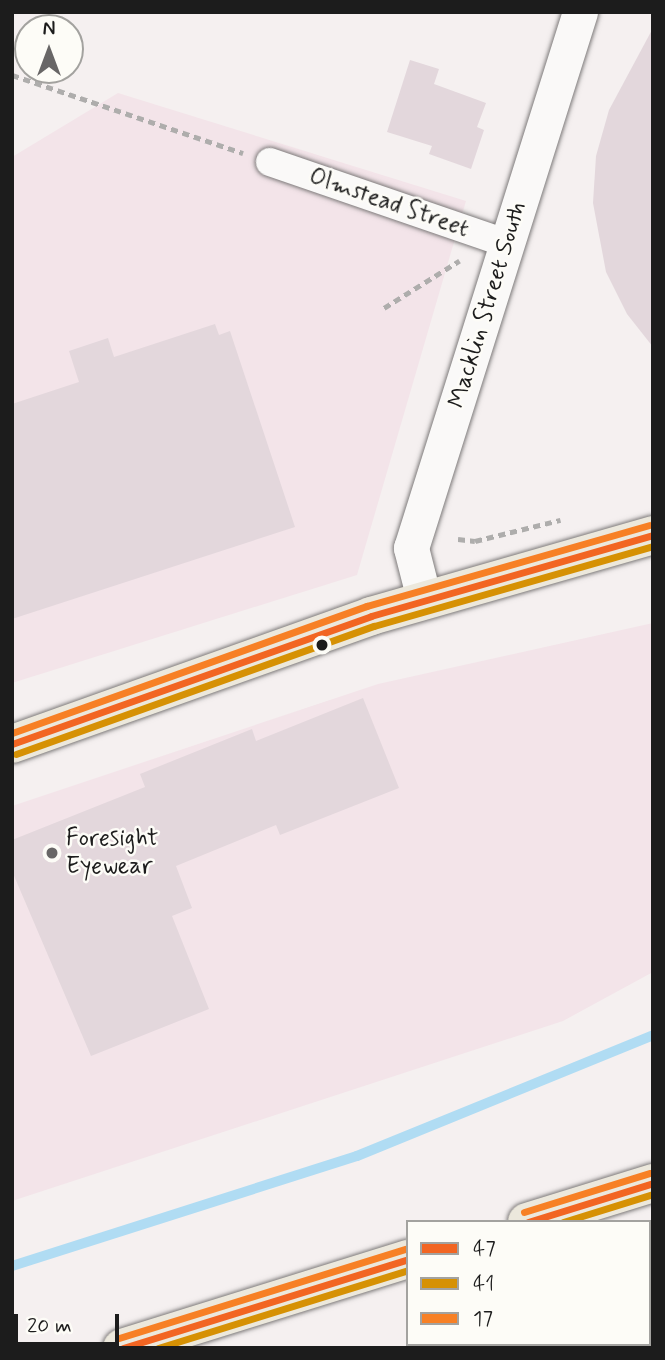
<!DOCTYPE html>
<style>
body{margin:0}
#map{position:relative;width:665px;height:1360px;overflow:hidden;background:#f5f0f0;font-family:Mynerve,sans-serif}
div>[style]{position:absolute}
.built>*{inset:0;background:#f3e4e9}
.stream>*{height:10px;margin:-5px;padding:0 5px;transform-origin:5px;border-radius:5px;background:#b0dcf3}
.building>*{inset:0;background:#e3d7dc}
.path>*{height:4.5px;margin-top:-2.25px;transform-origin:0;background:repeating-linear-gradient(90deg,#aeadac 0 7px,transparent 0 12px)}
.roads{filter:drop-shadow(0 0 2px #7e7b7b) drop-shadow(0 0 2px #7e7b7b)}
.minor>*{height:28px;margin:-14px;padding:0 14px;transform-origin:14px;border-radius:14px;background:#faf9f8}
.tertiary>*{height:35px;margin:-17.5px;padding:0 17.5px;transform-origin:17.5px;border-radius:17.5px;background:#faf9f8}
.primary>*{height:38px;margin:-19px;padding:0 19px;transform-origin:19px;border-radius:19px;background:#ece8dc}
.motorway>*{height:38px;margin:-19px;padding:0 19px;transform-origin:19px;border-radius:19px;background:#ece8dc}
.bus-1>*{height:7px;margin:-3.5px;padding:0 3.5px;transform-origin:3.5px;border-radius:3.5px;background:#f26522}
.bus-2>*{height:7px;margin:-3.5px;padding:0 3.5px;transform-origin:3.5px;border-radius:3.5px;background:#d69104}
.bus-3>*{height:7px;margin:-3.5px;padding:0 3.5px;transform-origin:3.5px;border-radius:3.5px;background:#f78025}
.dots>*{width:19px;height:19px;translate:-50% -50%;box-sizing:border-box;border:4px solid #fdfcf7;border-radius:50%}
span{translate:-50% -50%;white-space:nowrap;text-align:center;line-height:1.15;-webkit-text-stroke:5px #fdfcf7;paint-order:stroke}
.street-label{font-size:24px;color:#1c1c1c}
.poi-label{font-size:24px;color:#1c1c1c}
.left{translate:0 -50%;text-align:left}
.frame{position:absolute;inset:0;border:14px solid #1c1c1c;pointer-events:none}
.legend{position:absolute;left:406px;top:1220px;width:245px;height:126px;box-sizing:border-box;background:#fdfcf7;border:2px solid #a3a29f;margin:0;padding:9px 12px;list-style:none;font-size:21px;color:#1c1c1c}
.legend li{display:flex;align-items:center;gap:14px;height:35px}
.legend b{width:35px;border:2px solid #a3a29f}
.north{position:absolute;left:14px;top:14px;width:70px;height:70px;box-sizing:border-box;background:#fdfcf7;border:2px solid #a3a29f;border-radius:50%;rotate:0deg;font-size:19px;font-weight:700;line-height:28px;text-align:center;color:#1c1c1c}
.north::after{content:'';display:block;margin:auto;width:24px;height:32px;background:#686666;clip-path:polygon(50% 0,100% 100%,50% 72%,0 100%)}
.scale{position:absolute;left:14px;top:1314px;width:105px;height:32px;box-sizing:border-box;border:4px solid #1c1c1c;border-top:0;padding-left:9px;font-size:21px;line-height:24px;white-space:nowrap;color:#1c1c1c;-webkit-text-stroke:5px #fdfcf7;paint-order:stroke}
</style>
<div id="map">
<div class="built">
<i style="clip-path:polygon(118px 93px,466px 201px,357px 575px,12px 683px,12px 157px)"></i>
<i style="clip-path:polygon(653px 623px,653px 972px,563px 1021px,12px 1201px,12px 806px,378px 684px)"></i>
</div>
<div class="stream">
<i style="left:12px;top:1266px;width:362px;rotate:-17.7deg"></i>
<i style="left:357px;top:1156px;width:320px;rotate:-22.2deg"></i>
</div>
<div class="building">
<i style="clip-path:polygon(653px 28px,653px 347px,627px 314px,606px 272px,593px 203px,596px 156px,609px 110px)"></i>
<i style="clip-path:polygon(410px 60px,439px 69px,434px 84px,486px 103px,477px 127px,484px 130px,471px 169px,429px 154px,432px 146px,387px 132px)"></i>
<i style="clip-path:polygon(215px 324px,219px 335px,230px 331px,295px 527px,12px 619px,12px 404px,79px 382px,69px 351px,108px 338px,114px 357px)"></i>
<i style="clip-path:polygon(363px 698px,399px 788px,280px 835px,276px 825px,176px 866px,192px 908px,172px 916px,209px 1009px,91px 1056px,12px 871px,12px 840px,145px 787px,140px 774px,252px 729px,256px 741px)"></i>
</div>
<div class="path">
<i style="left:12px;top:75px;width:244px;rotate:18.7deg"></i>
<i style="left:384px;top:308px;width:89px;rotate:-32.1deg"></i>
<i style="left:458px;top:539px;width:17px;rotate:7deg"></i>
<i style="left:475px;top:541px;width:88px;rotate:-13.9deg"></i>
</div>
<div class="roads">
<div class="minor">
<i style="left:270px;top:162px;width:252px;rotate:19deg"></i>
</div>
<div class="tertiary">
<i style="left:424px;top:599px;width:53px;rotate:-104.3deg"></i>
<i style="left:411px;top:548px;width:562px;rotate:-72.5deg"></i>
</div>
<div class="primary">
<i style="left:12px;top:744px;width:381px;rotate:-19.6deg"></i>
<i style="left:371px;top:616px;width:293px;rotate:-16deg"></i>
</div>
<div class="motorway">
<i style="left:527px;top:1222px;width:132px;rotate:-17.2deg"></i>
<i style="left:649px;top:1326px;width:4px;rotate:-14deg"></i>
<i style="left:122px;top:1348px;width:300px;rotate:-17.3deg"></i>
<i style="left:572px;top:1348px;width:14px;rotate:-17deg"></i>
</div>
</div>
<div class="bus-1">
<i style="left:12px;top:744px;width:381px;rotate:-19.6deg"></i>
<i style="left:371px;top:616px;width:293px;rotate:-16deg"></i>
<i style="left:528px;top:1222px;width:131px;rotate:-17.3deg"></i>
<i style="left:123px;top:1348px;width:299px;rotate:-17.3deg"></i>
</div>
<div class="bus-2">
<i style="left:16px;top:754px;width:380px;rotate:-19.7deg"></i>
<i style="left:374px;top:626px;width:290px;rotate:-16deg"></i>
<i style="left:563px;top:1222px;width:94px;rotate:-17.3deg"></i>
<i style="left:158px;top:1348px;width:262px;rotate:-17.3deg"></i>
</div>
<div class="bus-3">
<i style="left:12px;top:733px;width:377px;rotate:-19.7deg"></i>
<i style="left:367px;top:606px;width:294px;rotate:-16deg"></i>
<i style="left:524px;top:1212px;width:132px;rotate:-17.2deg"></i>
<i style="left:119px;top:1338px;width:300px;rotate:-17.3deg"></i>
</div>
<div class="dots">
<i style="left:322px;top:645px;background:#1c1c1c"></i>
<i style="left:52px;top:853px;background:#686666"></i>
</div>
<div class="street-label">
<span style="left:389px;top:203px;rotate:19deg">Olmstead Street</span>
<span style="left:488px;top:305px;rotate:-73deg">Macklin Street South</span>
</div>
<div class="poi-label">
<span class="left" style="left:66px;top:853px">Foresight<br>Eyewear</span>
</div>
<div class="frame"></div>
<ul class="legend">
<li><b style="height:9px;background:#f26522"></b>47</li>
<li><b style="height:9px;background:#d69104"></b>41</li>
<li><b style="height:9px;background:#f78025"></b>17</li>
</ul>
<div class="north">N</div>
<div class="scale">20 m</div>
</div>
